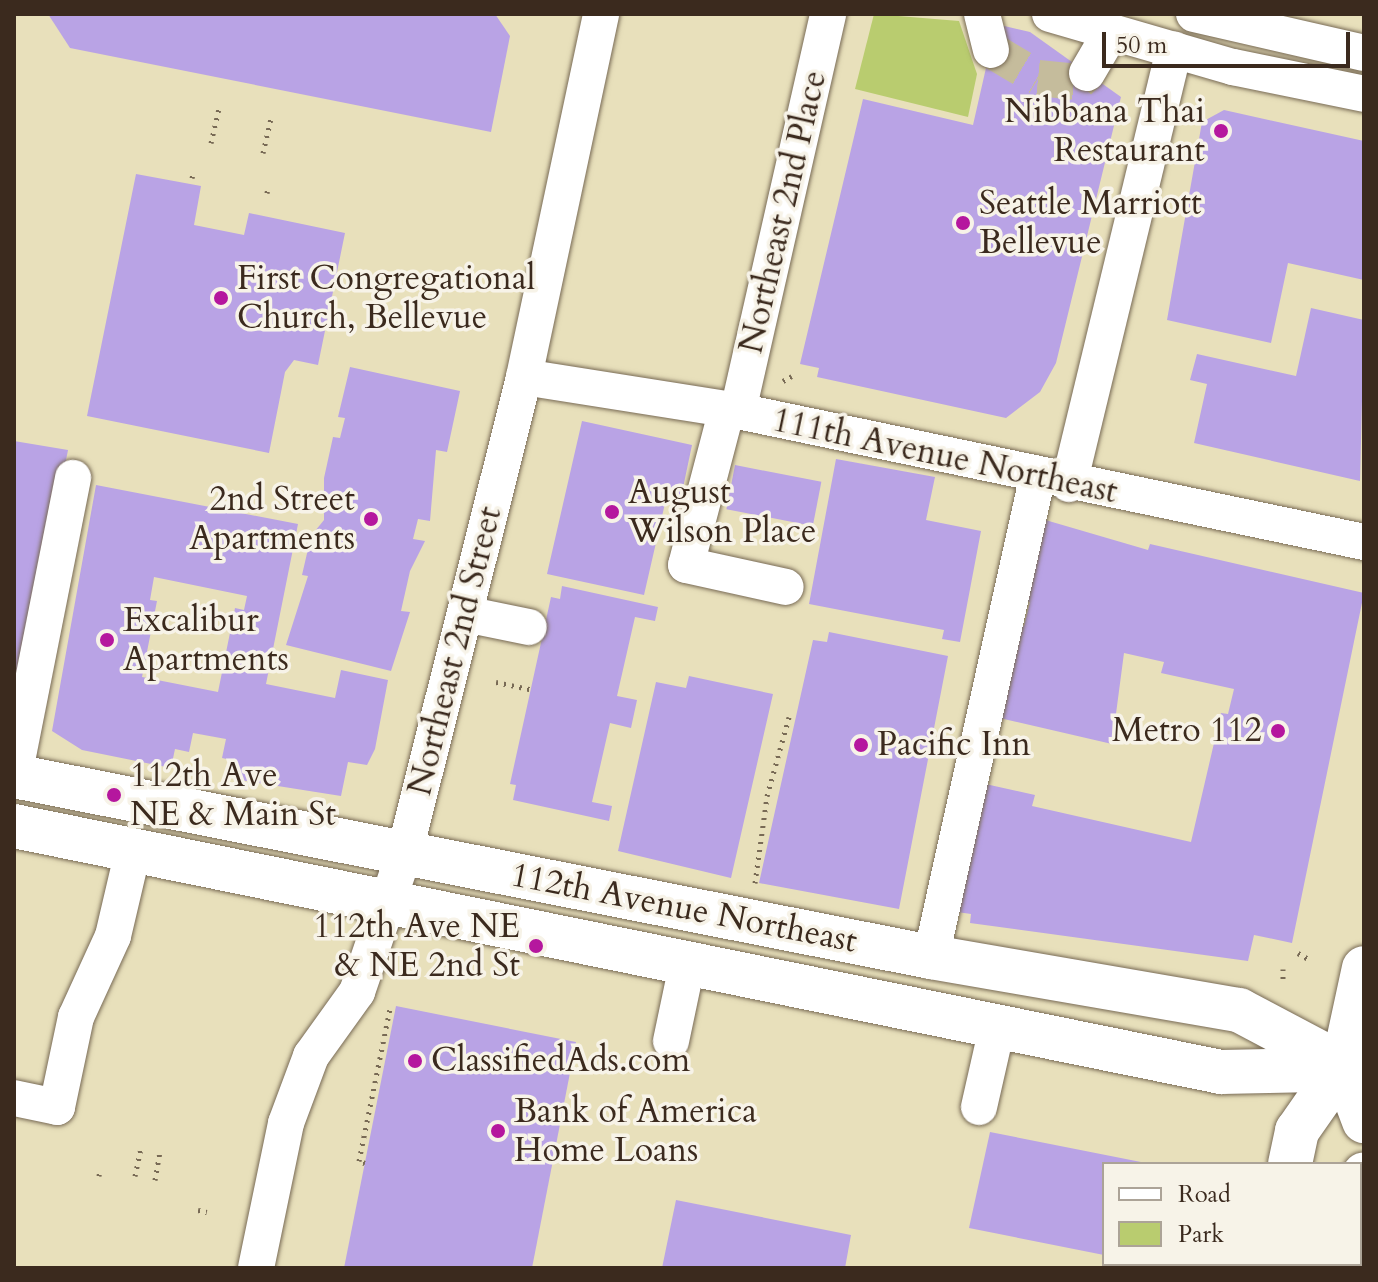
<!DOCTYPE html>
<style>
body{margin:0}
#map{position:relative;width:1378px;height:1282px;overflow:hidden;background:#e8e0bb;font-family:Cardo,serif}
div>[style]{position:absolute}
.green>*{inset:0;background:#b9cc6f}
.building>*{inset:0;background:#b9a3e5;transform-origin:0 0}
.minor-tunnel>*{height:36px;margin-top:-18px;transform-origin:0;background:repeating-linear-gradient(90deg,#c5bc9c 0 36px,transparent 0 54px)}
.path>*{height:5px;margin-top:-2.5px;transform-origin:0;background:repeating-linear-gradient(90deg,#786a55 0 2px,transparent 0 8px)}
.roads{filter:drop-shadow(0 0 2px #786a55) drop-shadow(0 0 2px #786a55)}
.minor>*{height:36px;margin:-18px;padding:0 18px;transform-origin:18px;border-radius:18px;background:#fff}
.major>*{height:44px;margin:-22px;padding:0 22px;transform-origin:22px;border-radius:22px;background:#fff}
.dots>*{width:22px;height:22px;translate:-50% -50%;box-sizing:border-box;border:4px solid #f7f3e8;border-radius:50%}
span{translate:-50% -50%;white-space:nowrap;text-align:center;line-height:1.15;-webkit-text-stroke:7px #f7f3e8;paint-order:stroke}
.poi-label{font-size:34px;color:#3b2a1e}
.right{translate:-100% -50%;text-align:right}
.left{translate:0 -50%;text-align:left}
.street-label{font-size:34px;color:#3b2a1e}
.frame{position:absolute;inset:0;border:16px solid #3b2a1e;pointer-events:none}
.legend{position:absolute;left:1102px;top:1162px;width:260px;height:104px;box-sizing:border-box;background:#f7f3e8;border:2px solid #aca397;margin:0;padding:10px 14px;list-style:none;font-size:24px;color:#3b2a1e}
.legend li{display:flex;align-items:center;gap:16px;height:40px}
.legend b{width:40px;border:2px solid #aca397}
.scale{position:absolute;left:1102px;top:32px;width:248px;height:36px;box-sizing:border-box;border:4px solid #3b2a1e;border-top:0;padding-left:10px;font-size:24px;line-height:28px;white-space:nowrap;color:#3b2a1e;-webkit-text-stroke:6px #f7f3e8;paint-order:stroke}
</style>
<div id="map">
<div class="green">
<i style="clip-path:polygon(874px 14px,959px 21px,977px 74px,968px 117px,855px 89px)"></i>
</div>
<div class="building">
<i style="clip-path:polygon(48px 14px,495px 14px,510px 36px,491px 132px,70px 48px)"></i>
<i style="clip-path:polygon(996px 24px,1030px 32px,1121px 97px,1056px 363px,1040px 392px,1006px 418px,817px 377px,819px 368px,800px 364px,863px 99px,973px 125px)"></i>
<i style="clip-path:polygon(1224px 110px,1364px 141px,1364px 280px,1288px 263px,1271px 343px,1167px 320px,1202px 122px)"></i>
<i style="clip-path:polygon(136px 174px,201px 186px,194px 225px,244px 235px,249px 213px,345px 233px,318px 365px,294px 360px,285px 372px,269px 453px,87px 416px)"></i>
<i style="clip-path:polygon(1311px 308px,1364px 320px,1360px 481px,1194px 443px,1207px 384px,1190px 380px,1197px 354px,1296px 376px)"></i>
<i style="clip-path:polygon(350px 367px,460px 391px,447px 452px,436px 450px,430px 521px,418px 519px,413px 539px,425px 541px,410px 571px,401px 611px,410px 612px,391px 671px,286px 645px,308px 576px,302px 575px,311px 536px,324px 520px,324px 478px,333px 437px,340px 438px,345px 418px,338px 417px)"></i>
<i style="clip-path:polygon(582px 421px,692px 445px,680px 502px,666px 499px,644px 595px,547px 574px)"></i>
<i style="clip-path:polygon(14px 441px,68px 450px,15px 723px,14px 723px)"></i>
<i style="clip-path:polygon(836px 459px,935px 477px,926px 520px,981px 531px,960px 642px,942px 639px,944px 630px,809px 604px)"></i>
<i style="left:735px;top:465px;width:88px;height:45px;rotate:11deg"></i>
<i style="clip-path:polygon(evenodd,96px 485px,298px 524px,266px 684px,335px 698px,341px 670px,388px 680px,375px 749px,367px 765px,348px 762px,341px 796px,233px 779px,236px 761px,222px 758px,226px 739px,193px 733px,189px 752px,175px 749px,171px 768px,82px 750px,52px 731px,96px 485px,154px 577px,247px 596px,244px 610px,235px 608px,218px 692px,142px 677px,157px 601px,150px 600px,154px 577px)"></i>
<i style="clip-path:polygon(1042px 519px,1148px 550px,1150px 544px,1364px 593px,1292px 943px,1254px 935px,1248px 961px,970px 923px,971px 914px,957px 912px,981px 783px,1035px 795px,1032px 806px,1191px 842px,1221px 713px,1228px 714px,1234px 689px,1161px 673px,1164px 662px,1124px 653px,1112px 744px,995px 717px,1017px 625px,1024px 626px,1030px 602px,1023px 600px)"></i>
<i style="clip-path:polygon(562px 586px,658px 607px,655px 621px,635px 617px,617px 696px,637px 700px,631px 728px,610px 723px,592px 802px,612px 806px,609px 821px,513px 800px,516px 785px,510px 784px,551px 597px,560px 599px)"></i>
<i style="clip-path:polygon(829px 632px,948px 656px,899px 909px,759px 883px,813px 640px,827px 642px)"></i>
<i style="clip-path:polygon(689px 676px,773px 694px,731px 878px,618px 851px,656px 682px,686px 688px)"></i>
<i style="clip-path:polygon(396px 1006px,576px 1042px,532px 1268px,344px 1268px)"></i>
<i style="clip-path:polygon(990px 1132px,1146px 1163px,1104px 1164px,1104px 1255px,969px 1228px)"></i>
<i style="clip-path:polygon(676px 1200px,851px 1235px,845px 1268px,662px 1268px)"></i>
<i style="clip-path:polygon(1157px 1264px,1191px 1264px,1190px 1268px)"></i>
</div>
<div class="minor-tunnel">
<i style="left:991px;top:50px;width:55px;rotate:30.8deg"></i>
<i style="left:1038px;top:78px;width:40px;rotate:5.7deg"></i>
<i style="left:1078px;top:82px;width:13px;rotate:-45deg"></i>
</div>
<div class="path">
<i style="left:211px;top:143px;width:37px;rotate:-77deg"></i>
<i style="left:263px;top:153px;width:36px;rotate:-77deg"></i>
<i style="left:192px;top:178px;width:4px;rotate:-76deg"></i>
<i style="left:267px;top:193px;width:6px;rotate:-81deg"></i>
<i style="left:783px;top:381px;width:10px;rotate:-29deg"></i>
<i style="left:496px;top:682px;width:35px;rotate:12deg"></i>
<i style="left:755px;top:883px;width:88px;rotate:-82.1deg"></i>
<i style="left:767px;top:796px;width:82px;rotate:-74.4deg"></i>
<i style="left:1298px;top:953px;width:14px;rotate:30deg"></i>
<i style="left:1283px;top:969px;width:12px;rotate:90deg"></i>
<i style="left:365px;top:1163px;width:6px;rotate:-162deg"></i>
<i style="left:359px;top:1161px;width:155px;rotate:-78.5deg"></i>
<i style="left:99px;top:1176px;width:7px;rotate:-82deg"></i>
<i style="left:135px;top:1176px;width:29px;rotate:-78deg"></i>
<i style="left:155px;top:1180px;width:29px;rotate:-80deg"></i>
<i style="left:198px;top:1210px;width:9px;rotate:13deg"></i>
</div>
<div class="roads">
<div class="minor">
<i style="left:982px;top:14px;width:37px;rotate:76deg"></i>
<i style="left:1050px;top:14px;width:191px;rotate:16.2deg"></i>
<i style="left:1233px;top:67px;width:134px;rotate:11.6deg"></i>
<i style="left:1194px;top:14px;width:174px;rotate:12.9deg"></i>
<i style="left:1087px;top:73px;width:48px;rotate:-59.7deg"></i>
<i style="left:524px;top:377px;width:217px;rotate:9deg"></i>
<i style="left:738px;top:411px;width:640px;rotate:11.82deg"></i>
<i style="left:727px;top:409px;width:161px;rotate:104.7deg"></i>
<i style="left:686px;top:565px;width:102px;rotate:12.4deg"></i>
<i style="left:738px;top:411px;width:407px;rotate:-77.2deg"></i>
<i style="left:1069px;top:484px;width:447px;rotate:-76.4deg"></i>
<i style="left:465px;top:614px;width:65px;rotate:11.5deg"></i>
<i style="left:14px;top:776px;width:304px;rotate:-78.8deg"></i>
<i style="left:931px;top:957px;width:492px;rotate:-77.5deg"></i>
<i style="left:671px;top:1041px;width:83px;rotate:-78.1deg"></i>
<i style="left:14px;top:1098px;width:44px;rotate:11.8deg"></i>
<i style="left:57px;top:1107px;width:92px;rotate:-78.1deg"></i>
<i style="left:76px;top:1017px;width:89px;rotate:-65.4deg"></i>
<i style="left:113px;top:936px;width:87px;rotate:-76.8deg"></i>
<i style="left:979px;top:1107px;width:81px;rotate:-77.2deg"></i>
<i style="left:256px;top:1268px;width:148px;rotate:-78.3deg"></i>
<i style="left:286px;top:1123px;width:72px;rotate:-69.5deg"></i>
<i style="left:311px;top:1056px;width:79px;rotate:-54.3deg"></i>
<i style="left:357px;top:992px;width:149px;rotate:-71.2deg"></i>
<i style="left:405px;top:851px;width:489px;rotate:-75.9deg"></i>
<i style="left:524px;top:377px;width:371px;rotate:-78deg"></i>
</div>
<div class="major">
<i style="left:14px;top:776px;width:935px;rotate:11.17deg"></i>
<i style="left:931px;top:957px;width:313px;rotate:9.8deg"></i>
<i style="left:1239px;top:1010px;width:118px;rotate:27.9deg"></i>
<i style="left:14px;top:826px;width:1232px;rotate:11.52deg"></i>
<i style="left:1221px;top:1072px;width:143px;rotate:-1.2deg"></i>
<i style="left:1343px;top:1065px;width:60px;rotate:69.4deg"></i>
<i style="left:1290px;top:1164px;width:34px;rotate:-78deg"></i>
<i style="left:1297px;top:1131px;width:80px;rotate:-55.1deg"></i>
<i style="left:1343px;top:1065px;width:99px;rotate:-77.8deg"></i>
<i style="left:1360px;top:1192px;width:18px;rotate:-77deg"></i>
<i style="left:1266px;top:1268px;width:4px;rotate:-76deg"></i>
<i style="left:1344px;top:1268px;width:4px;rotate:-76deg"></i>
</div>
</div>
<div class="dots">
<i style="left:1221px;top:131px;background:#b5179e"></i>
<i style="left:963px;top:223px;background:#b5179e"></i>
<i style="left:221px;top:298px;background:#b5179e"></i>
<i style="left:612px;top:512px;background:#b5179e"></i>
<i style="left:371px;top:519px;background:#b5179e"></i>
<i style="left:107px;top:640px;background:#b5179e"></i>
<i style="left:1278px;top:731px;background:#b5179e"></i>
<i style="left:861px;top:745px;background:#b5179e"></i>
<i style="left:114px;top:795px;background:#b5179e"></i>
<i style="left:536px;top:946px;background:#b5179e"></i>
<i style="left:415px;top:1061px;background:#b5179e"></i>
<i style="left:498px;top:1131px;background:#b5179e"></i>
</div>
<div class="poi-label">
<span class="right" style="left:1205px;top:131px">Nibbana Thai<br>Restaurant</span>
<span class="left" style="left:979px;top:223px">Seattle Marriott<br>Bellevue</span>
<span class="left" style="left:237px;top:298px">First Congregational<br>Church, Bellevue</span>
<span class="left" style="left:628px;top:512px">August<br>Wilson Place</span>
<span class="right" style="left:355px;top:519px">2nd Street<br>Apartments</span>
<span class="left" style="left:123px;top:640px">Excalibur<br>Apartments</span>
<span class="right" style="left:1262px;top:731px">Metro 112</span>
<span class="left" style="left:877px;top:745px">Pacific Inn</span>
<span class="left" style="left:130px;top:795px">112th Ave<br>NE &amp; Main St</span>
<span class="right" style="left:520px;top:946px">112th Ave NE<br>&amp; NE 2nd St</span>
<span class="left" style="left:431px;top:1061px">ClassifiedAds.com</span>
<span class="left" style="left:514px;top:1131px">Bank of America<br>Home Loans</span>
</div>
<div class="street-label">
<span style="left:783px;top:212px;rotate:-77deg">Northeast 2nd Place</span>
<span style="left:945px;top:456px;rotate:12deg">111th Avenue Northeast</span>
<span style="left:455px;top:651px;rotate:-76deg">Northeast 2nd Street</span>
<span style="left:684px;top:908px;rotate:11deg">112th Avenue Northeast</span>
</div>
<div class="frame"></div>
<ul class="legend">
<li><b style="height:10px;background:#fff"></b>Road</li>
<li><b style="height:22px;background:#b9cc6f"></b>Park</li>
</ul>
<div class="scale">50 m</div>
</div>
